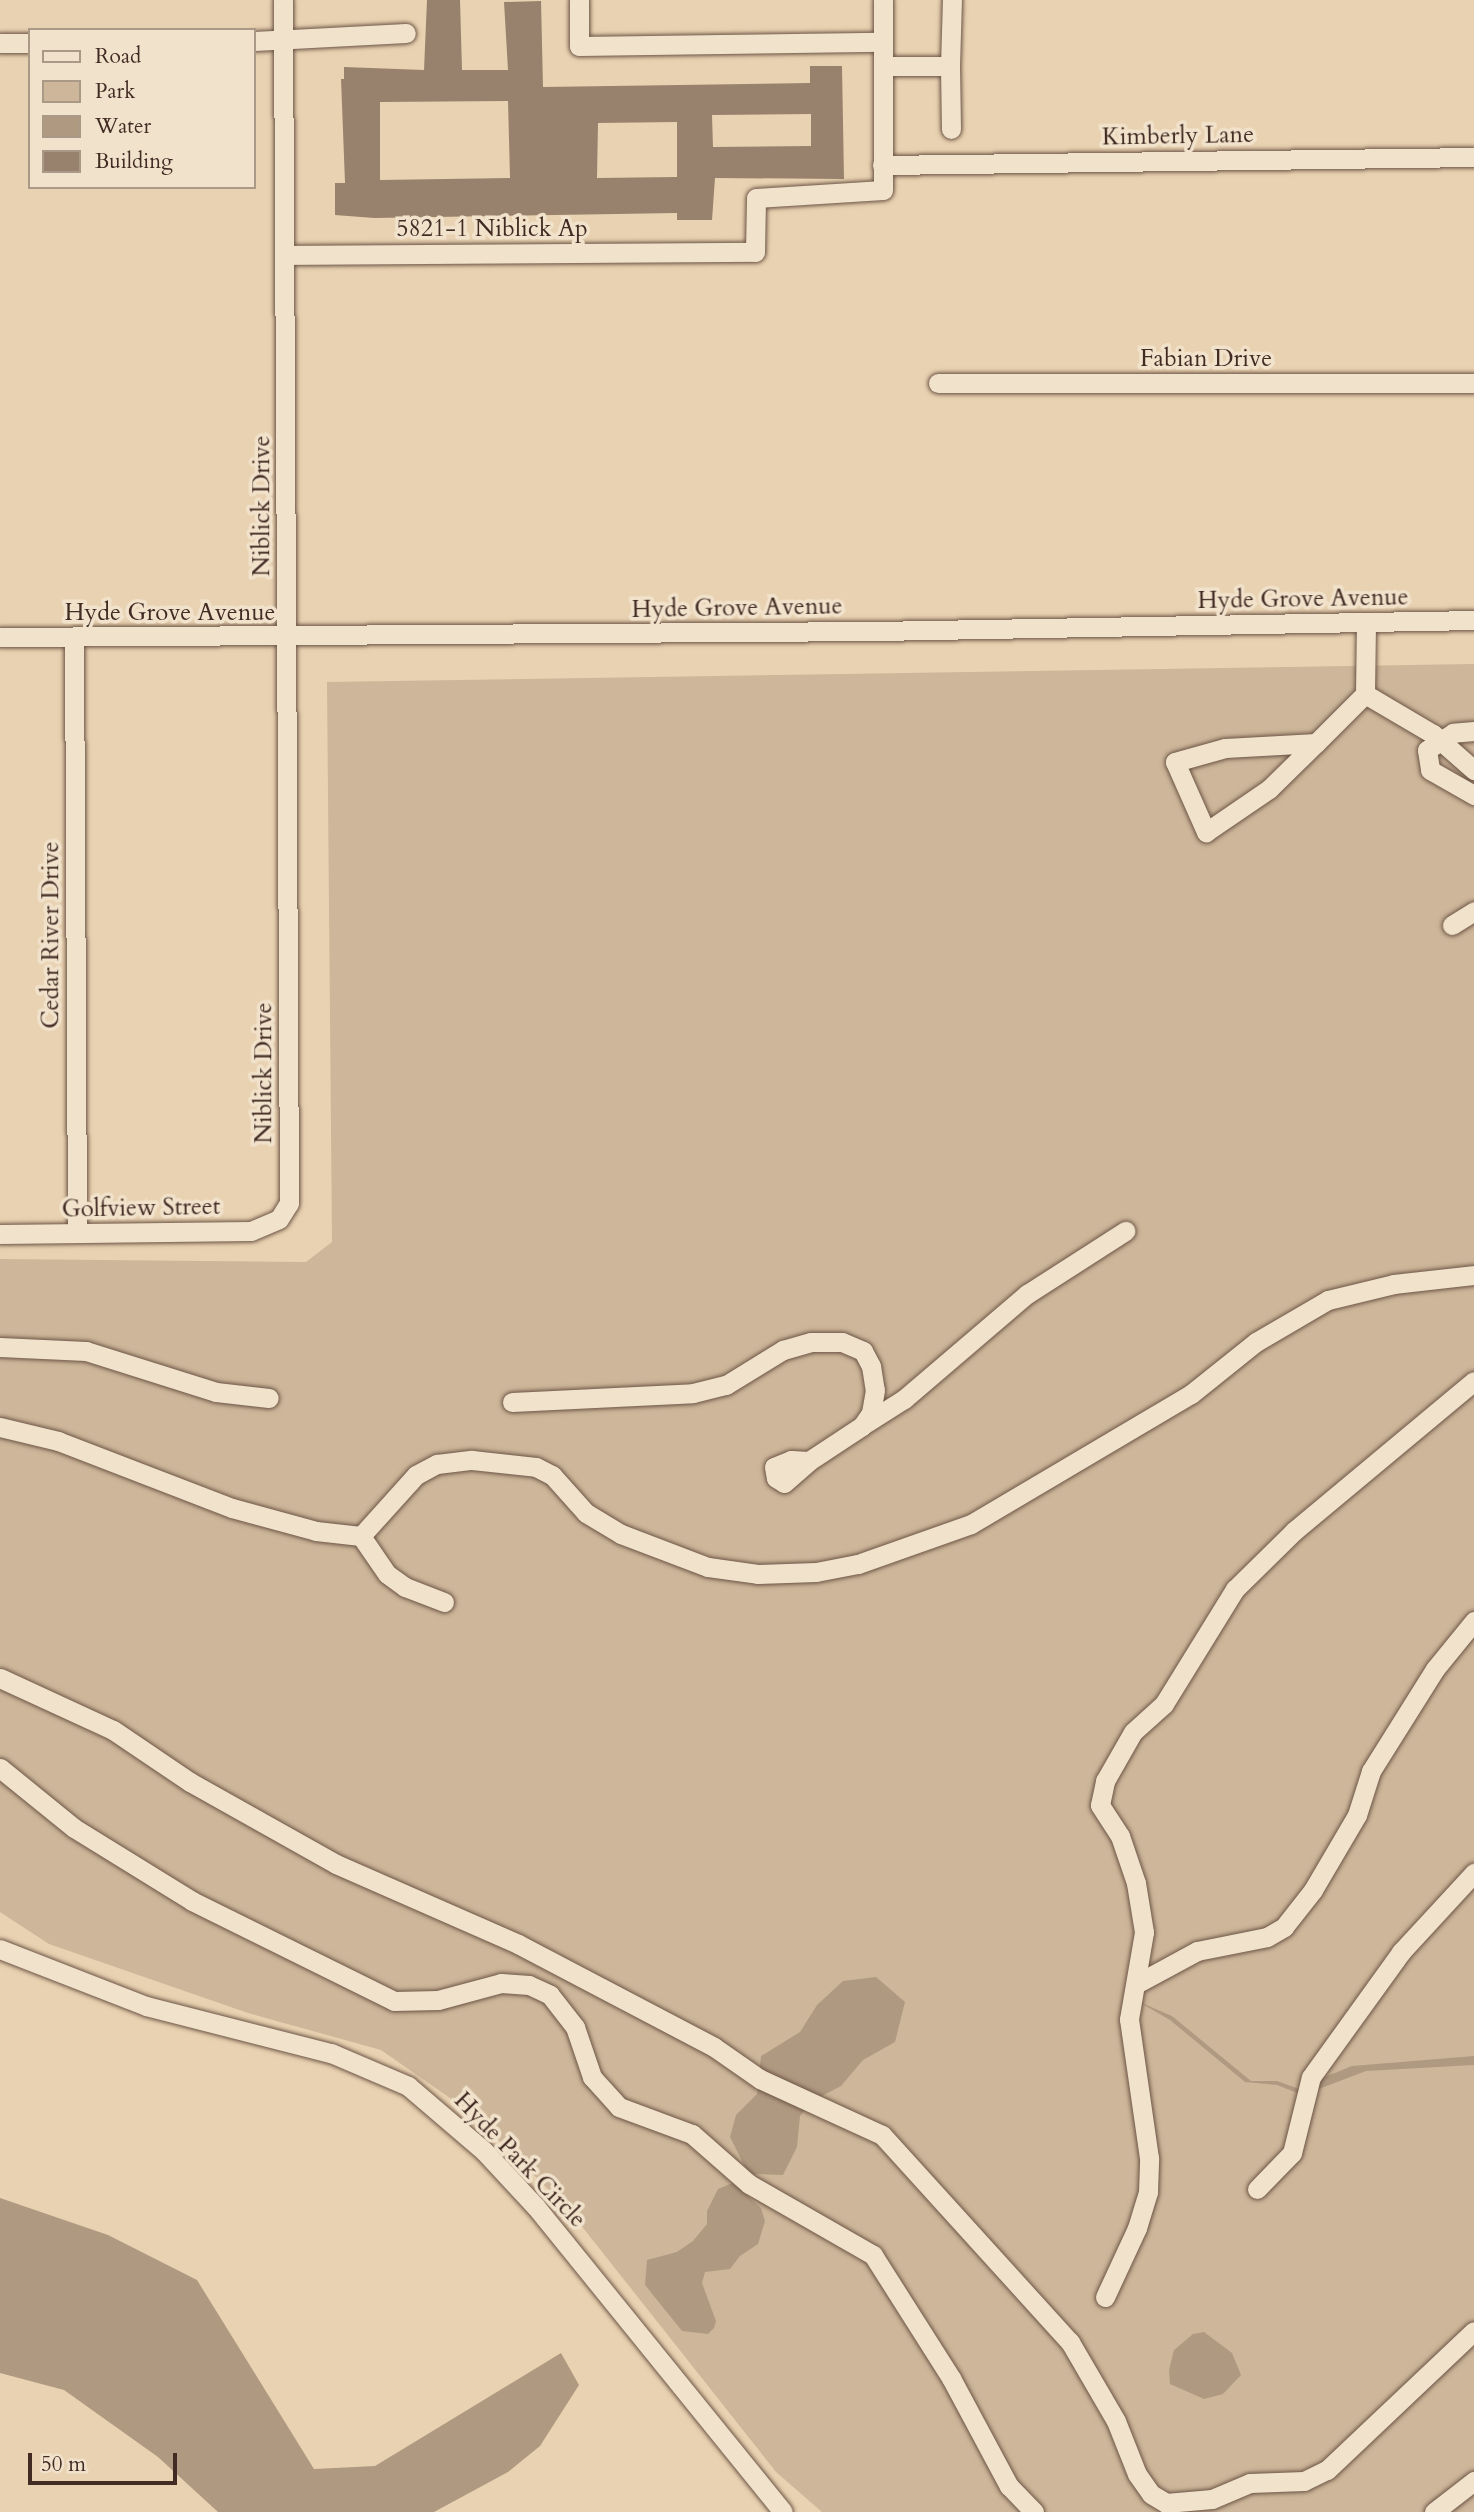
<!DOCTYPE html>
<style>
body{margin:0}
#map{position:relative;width:1474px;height:2512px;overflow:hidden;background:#e9d2b1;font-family:Cardo,serif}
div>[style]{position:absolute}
.green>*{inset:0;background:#cdb699}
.water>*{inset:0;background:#b09981}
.building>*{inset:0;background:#99826d}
.roads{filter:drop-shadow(0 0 2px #6c5546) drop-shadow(0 0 2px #6c5546)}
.minor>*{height:19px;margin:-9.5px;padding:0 9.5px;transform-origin:9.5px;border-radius:9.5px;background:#f1e2cc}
span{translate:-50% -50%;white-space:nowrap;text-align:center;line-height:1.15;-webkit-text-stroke:7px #f1e2cc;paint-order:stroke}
.street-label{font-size:24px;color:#422b23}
.legend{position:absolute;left:28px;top:28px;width:228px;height:161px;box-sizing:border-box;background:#f1e2cc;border:2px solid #ab9988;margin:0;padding:9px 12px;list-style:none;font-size:21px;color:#422b23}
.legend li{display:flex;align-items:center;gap:14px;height:35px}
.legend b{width:35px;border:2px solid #ab9988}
.scale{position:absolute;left:28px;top:2453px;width:149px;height:32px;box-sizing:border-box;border:4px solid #422b23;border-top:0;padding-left:9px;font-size:21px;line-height:24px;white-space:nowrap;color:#422b23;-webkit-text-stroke:5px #f1e2cc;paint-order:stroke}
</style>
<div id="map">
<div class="green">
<i style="clip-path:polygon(1474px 664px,1474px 2512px,822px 2512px,776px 2472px,569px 2210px,470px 2112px,381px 2050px,248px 2013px,49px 1944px,0 1912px,0 1259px,306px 1262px,332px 1242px,327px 682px)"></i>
</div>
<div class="water">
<i style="clip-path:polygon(876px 1977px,905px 2002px,895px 2042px,863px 2060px,841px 2086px,814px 2100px,800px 2116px,797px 2147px,783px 2175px,753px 2174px,745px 2194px,761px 2208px,765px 2221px,758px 2244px,740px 2256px,730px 2269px,705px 2272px,702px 2283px,716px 2321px,714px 2328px,708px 2334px,682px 2331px,645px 2285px,647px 2260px,677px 2252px,693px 2241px,707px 2224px,707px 2211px,718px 2189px,735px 2182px,746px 2169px,730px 2137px,736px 2115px,757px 2094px,761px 2056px,800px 2032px,817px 2005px,843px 1981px)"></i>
<i style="clip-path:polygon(1137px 2001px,1172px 2016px,1251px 2081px,1277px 2081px,1302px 2090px,1300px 2094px,1277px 2085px,1245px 2082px,1170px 2020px)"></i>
<i style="clip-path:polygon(1474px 2056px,1474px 2065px,1366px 2071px,1316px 2090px,1310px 2083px,1352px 2066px)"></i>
<i style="clip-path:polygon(0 2198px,108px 2235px,197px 2280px,314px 2469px,375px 2466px,561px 2353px,579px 2385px,540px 2446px,508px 2472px,434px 2512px,218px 2512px,158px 2457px,64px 2390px,0 2373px)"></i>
<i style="clip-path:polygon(1204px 2332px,1232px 2353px,1241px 2375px,1223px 2394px,1204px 2399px,1170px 2384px,1169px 2370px,1174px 2350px,1193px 2334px)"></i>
</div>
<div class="building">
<i style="clip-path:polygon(evenodd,427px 0,460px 0,462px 70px,508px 70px,504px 2px,541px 1px,543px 87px,810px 83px,810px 66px,842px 66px,844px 179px,715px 178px,712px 220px,677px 220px,677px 213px,374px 218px,335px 215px,335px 183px,345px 183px,341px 79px,344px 79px,344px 67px,424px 70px,427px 0,508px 101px,510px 178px,380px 180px,380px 102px,508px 101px,427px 0,811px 114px,811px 146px,713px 147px,712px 115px,811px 114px,427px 0,677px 122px,677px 177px,597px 178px,598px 123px,677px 122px)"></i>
</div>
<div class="roads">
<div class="minor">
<i style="left:579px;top:0;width:46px;rotate:90deg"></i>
<i style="left:579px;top:46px;width:304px;rotate:-0.8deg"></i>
<i style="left:254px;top:41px;width:152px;rotate:-3deg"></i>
<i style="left:0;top:43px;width:30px"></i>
<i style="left:883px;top:66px;width:67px"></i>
<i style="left:950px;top:66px;width:63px;rotate:89.1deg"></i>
<i style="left:950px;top:66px;width:66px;rotate:-88.3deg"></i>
<i style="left:882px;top:165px;width:592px;rotate:-0.77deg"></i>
<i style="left:284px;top:255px;width:471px;rotate:-0.4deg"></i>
<i style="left:755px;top:252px;width:54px;rotate:-88.9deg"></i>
<i style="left:756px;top:198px;width:127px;rotate:-3.6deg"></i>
<i style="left:883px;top:190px;width:190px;rotate:-90deg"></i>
<i style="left:938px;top:383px;width:536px"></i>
<i style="left:1366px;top:623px;width:71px;rotate:90.8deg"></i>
<i style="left:1365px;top:694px;width:79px;rotate:30.5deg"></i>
<i style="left:1433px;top:734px;width:55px;rotate:41.3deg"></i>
<i style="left:0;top:637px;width:876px;rotate:-0.39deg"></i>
<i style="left:876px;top:631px;width:598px;rotate:-1.05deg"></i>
<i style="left:74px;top:638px;width:595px;rotate:89.71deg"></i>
<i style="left:1474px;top:731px;width:21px;rotate:175deg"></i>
<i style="left:1453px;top:733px;width:31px;rotate:147deg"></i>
<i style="left:1427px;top:750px;width:20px;rotate:81deg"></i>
<i style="left:1430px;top:770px;width:51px;rotate:29.6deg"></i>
<i style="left:1316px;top:743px;width:91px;rotate:176.9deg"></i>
<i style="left:1225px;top:748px;width:52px;rotate:164.4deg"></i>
<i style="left:1175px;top:762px;width:77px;rotate:66.1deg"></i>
<i style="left:1206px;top:832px;width:76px;rotate:-34.3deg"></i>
<i style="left:1269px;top:789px;width:66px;rotate:-44.4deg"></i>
<i style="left:1316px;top:743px;width:69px;rotate:-45deg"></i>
<i style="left:1452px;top:925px;width:26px;rotate:-32deg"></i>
<i style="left:0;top:1234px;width:251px;rotate:-0.7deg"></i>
<i style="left:251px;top:1231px;width:30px;rotate:-23deg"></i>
<i style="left:279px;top:1219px;width:19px;rotate:-58deg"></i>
<i style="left:289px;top:1203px;width:1203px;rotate:-90.29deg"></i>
<i style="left:0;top:1347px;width:86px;rotate:2.7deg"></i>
<i style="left:86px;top:1351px;width:136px;rotate:17.5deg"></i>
<i style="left:216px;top:1392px;width:53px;rotate:6.5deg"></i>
<i style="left:512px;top:1402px;width:181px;rotate:-2.8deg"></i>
<i style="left:693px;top:1393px;width:34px;rotate:-14deg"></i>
<i style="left:726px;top:1385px;width:67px;rotate:-31.6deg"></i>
<i style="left:783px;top:1350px;width:29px;rotate:-16deg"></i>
<i style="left:811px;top:1342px;width:31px"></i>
<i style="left:842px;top:1342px;width:23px;rotate:23deg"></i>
<i style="left:863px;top:1351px;width:17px;rotate:62deg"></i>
<i style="left:871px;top:1366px;width:24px;rotate:81deg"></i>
<i style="left:875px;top:1390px;width:23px;rotate:100deg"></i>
<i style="left:871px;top:1413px;width:16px;rotate:125deg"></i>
<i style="left:862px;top:1426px;width:64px;rotate:146.6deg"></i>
<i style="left:809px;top:1461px;width:18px;rotate:-177deg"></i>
<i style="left:791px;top:1460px;width:18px;rotate:158deg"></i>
<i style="left:774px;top:1467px;width:11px;rotate:80deg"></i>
<i style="left:776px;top:1478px;width:9px;rotate:32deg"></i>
<i style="left:784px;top:1483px;width:33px;rotate:-41deg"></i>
<i style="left:863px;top:1425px;width:49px;rotate:-32.4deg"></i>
<i style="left:904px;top:1399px;width:162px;rotate:-40.5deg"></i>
<i style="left:1027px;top:1294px;width:117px;rotate:-32.7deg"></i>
<i style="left:0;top:1427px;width:60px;rotate:13.6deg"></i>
<i style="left:58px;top:1441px;width:186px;rotate:21.1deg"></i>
<i style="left:232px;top:1508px;width:87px;rotate:15.3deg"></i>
<i style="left:316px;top:1531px;width:45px;rotate:6.3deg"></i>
<i style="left:444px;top:1602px;width:42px;rotate:-159deg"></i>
<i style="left:405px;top:1587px;width:22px;rotate:-144deg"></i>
<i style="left:387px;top:1574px;width:46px;rotate:-124.4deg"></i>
<i style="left:361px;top:1536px;width:82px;rotate:-48deg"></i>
<i style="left:416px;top:1475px;width:24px;rotate:-28deg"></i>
<i style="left:437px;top:1464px;width:35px;rotate:-7deg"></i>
<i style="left:472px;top:1460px;width:64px;rotate:6.2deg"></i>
<i style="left:536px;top:1467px;width:18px;rotate:27deg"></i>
<i style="left:552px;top:1475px;width:51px;rotate:48.2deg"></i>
<i style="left:586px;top:1513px;width:41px;rotate:31deg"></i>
<i style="left:621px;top:1534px;width:93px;rotate:20.8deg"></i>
<i style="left:708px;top:1567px;width:50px;rotate:8deg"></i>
<i style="left:758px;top:1574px;width:58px;rotate:-2deg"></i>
<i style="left:816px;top:1572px;width:43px;rotate:-10.8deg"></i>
<i style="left:858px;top:1564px;width:120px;rotate:-19.5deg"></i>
<i style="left:971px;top:1524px;width:256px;rotate:-30.6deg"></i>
<i style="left:1191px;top:1394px;width:83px;rotate:-38.7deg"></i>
<i style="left:1256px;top:1342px;width:83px;rotate:-30.3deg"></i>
<i style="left:1328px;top:1300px;width:68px;rotate:-13.6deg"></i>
<i style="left:1394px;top:1284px;width:81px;rotate:-6.4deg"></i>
<i style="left:0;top:1678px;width:124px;rotate:24.7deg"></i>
<i style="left:113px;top:1730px;width:93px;rotate:34deg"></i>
<i style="left:190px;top:1782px;width:167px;rotate:29.3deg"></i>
<i style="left:336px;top:1864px;width:199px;rotate:23.7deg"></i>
<i style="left:518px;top:1944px;width:221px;rotate:27.7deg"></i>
<i style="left:714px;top:2047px;width:56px;rotate:34.8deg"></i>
<i style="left:760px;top:2079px;width:134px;rotate:24.7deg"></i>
<i style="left:882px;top:2135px;width:280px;rotate:47.8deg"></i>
<i style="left:1070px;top:2342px;width:91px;rotate:59.8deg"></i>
<i style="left:1116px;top:2421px;width:57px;rotate:68.4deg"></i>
<i style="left:1137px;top:2474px;width:24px;rotate:55deg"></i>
<i style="left:1151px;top:2494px;width:17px;rotate:31deg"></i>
<i style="left:1166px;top:2503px;width:46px;rotate:-5deg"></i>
<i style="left:1212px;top:2499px;width:41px;rotate:-22.8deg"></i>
<i style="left:1250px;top:2483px;width:54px;rotate:-2.1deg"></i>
<i style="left:1304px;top:2481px;width:25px;rotate:-26deg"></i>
<i style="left:1327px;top:2470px;width:202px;rotate:-43.4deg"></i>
<i style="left:0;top:1768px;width:95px;rotate:39deg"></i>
<i style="left:74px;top:1828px;width:139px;rotate:31.7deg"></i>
<i style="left:192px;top:1901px;width:225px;rotate:26.3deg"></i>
<i style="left:394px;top:2001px;width:44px;rotate:-1.3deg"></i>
<i style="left:438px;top:2000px;width:65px;rotate:-15.1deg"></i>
<i style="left:501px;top:1983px;width:28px;rotate:4deg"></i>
<i style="left:529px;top:1985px;width:23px;rotate:25deg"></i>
<i style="left:550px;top:1995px;width:41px;rotate:52deg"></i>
<i style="left:575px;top:2027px;width:53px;rotate:71.2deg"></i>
<i style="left:592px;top:2077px;width:40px;rotate:48deg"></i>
<i style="left:619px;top:2107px;width:78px;rotate:20.3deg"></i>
<i style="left:692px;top:2134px;width:76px;rotate:41.3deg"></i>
<i style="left:749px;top:2184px;width:143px;rotate:29.8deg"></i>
<i style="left:873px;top:2255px;width:146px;rotate:57.6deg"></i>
<i style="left:951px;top:2378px;width:123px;rotate:61.8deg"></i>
<i style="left:1009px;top:2486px;width:36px;rotate:46deg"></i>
<i style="left:0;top:1949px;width:157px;rotate:21.3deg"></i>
<i style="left:146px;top:2006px;width:191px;rotate:14.3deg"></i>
<i style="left:331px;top:2053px;width:84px;rotate:23.2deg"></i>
<i style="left:408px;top:2086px;width:100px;rotate:40.5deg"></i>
<i style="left:484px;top:2151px;width:76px;rotate:47.1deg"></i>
<i style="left:536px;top:2207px;width:392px;rotate:51deg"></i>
<i style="left:1138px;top:1983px;width:67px;rotate:-28.5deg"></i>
<i style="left:1197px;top:1951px;width:71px;rotate:-11.3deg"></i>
<i style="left:1267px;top:1937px;width:20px;rotate:-30deg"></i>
<i style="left:1284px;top:1927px;width:47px;rotate:-51.9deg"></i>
<i style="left:1313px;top:1890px;width:87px;rotate:-59.6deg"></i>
<i style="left:1357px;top:1815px;width:46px;rotate:-72.3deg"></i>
<i style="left:1371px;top:1771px;width:120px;rotate:-57.9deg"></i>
<i style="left:1435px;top:1669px;width:62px;rotate:-50.9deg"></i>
<i style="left:1257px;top:2189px;width:50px;rotate:-45.8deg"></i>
<i style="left:1292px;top:2153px;width:78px;rotate:-76deg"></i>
<i style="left:1311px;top:2077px;width:154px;rotate:-54.2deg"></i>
<i style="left:1401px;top:1952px;width:108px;rotate:-47.3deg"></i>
<i style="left:1105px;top:2297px;width:76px;rotate:-65.1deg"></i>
<i style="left:1137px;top:2228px;width:38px;rotate:-73deg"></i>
<i style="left:1148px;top:2192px;width:34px;rotate:-88deg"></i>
<i style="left:1149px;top:2158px;width:140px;rotate:-98.2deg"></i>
<i style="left:1129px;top:2019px;width:88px;rotate:-80.2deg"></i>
<i style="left:1144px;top:1932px;width:50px;rotate:-99.3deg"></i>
<i style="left:1136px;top:1883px;width:50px;rotate:-108.8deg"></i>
<i style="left:1120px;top:1836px;width:37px;rotate:-123deg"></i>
<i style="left:1100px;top:1805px;width:25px;rotate:-78deg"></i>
<i style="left:1105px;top:1781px;width:56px;rotate:-60.3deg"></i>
<i style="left:1133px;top:1732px;width:42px;rotate:-42.1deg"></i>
<i style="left:1164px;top:1704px;width:135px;rotate:-58.3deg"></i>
<i style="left:1235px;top:1589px;width:83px;rotate:-44.5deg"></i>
<i style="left:1294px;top:1531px;width:234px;rotate:-39.8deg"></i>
<i style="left:1434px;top:2512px;width:51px;rotate:-37.8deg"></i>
</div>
</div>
<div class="street-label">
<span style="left:1178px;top:136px;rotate:-1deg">Kimberly Lane</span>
<span style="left:492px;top:229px">5821-1 Niblick Ap</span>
<span style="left:1206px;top:359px">Fabian Drive</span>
<span style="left:262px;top:506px;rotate:-90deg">Niblick Drive</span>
<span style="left:1303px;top:599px;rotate:-1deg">Hyde Grove Avenue</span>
<span style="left:737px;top:608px;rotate:-1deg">Hyde Grove Avenue</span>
<span style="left:170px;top:613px">Hyde Grove Avenue</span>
<span style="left:51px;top:935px;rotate:-90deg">Cedar River Drive</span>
<span style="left:264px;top:1073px;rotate:-90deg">Niblick Drive</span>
<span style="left:141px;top:1208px;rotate:-1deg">Golfview Street</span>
<span style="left:520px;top:2160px;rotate:46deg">Hyde Park Circle</span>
</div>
<ul class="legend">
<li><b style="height:9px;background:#f1e2cc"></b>Road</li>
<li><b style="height:19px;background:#cdb699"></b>Park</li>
<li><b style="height:19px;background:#b09981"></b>Water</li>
<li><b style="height:19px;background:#99826d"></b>Building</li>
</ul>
<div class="scale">50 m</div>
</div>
